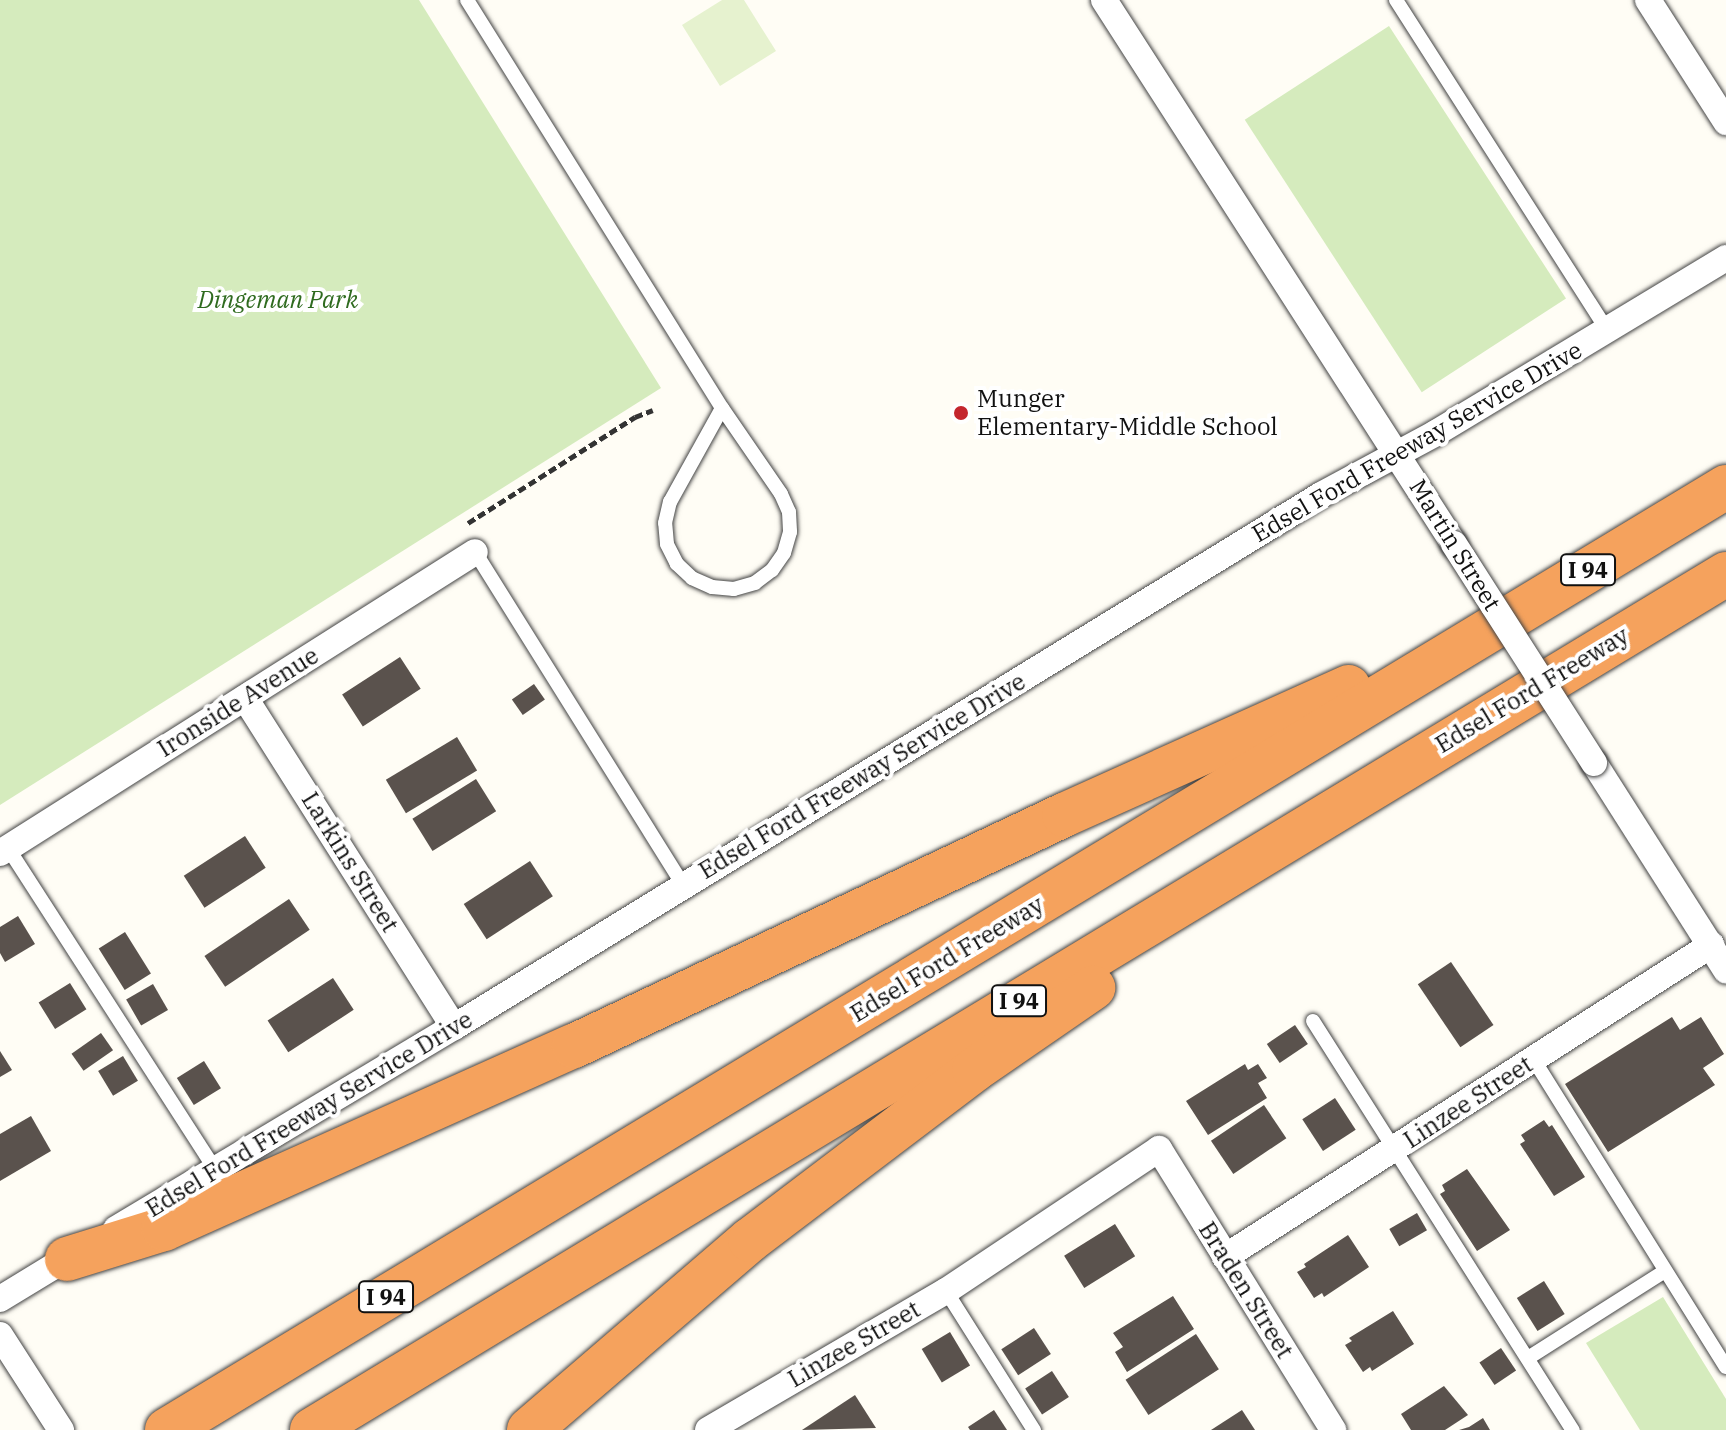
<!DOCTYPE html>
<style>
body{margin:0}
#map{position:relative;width:1726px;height:1430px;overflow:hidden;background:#fffdf5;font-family:"IBM Plex Serif",serif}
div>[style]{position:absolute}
.green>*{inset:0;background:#d5ebbd;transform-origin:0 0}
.pitch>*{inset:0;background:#e6f2cf}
.building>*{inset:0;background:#5a524d;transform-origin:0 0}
.path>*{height:5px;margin-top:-2.5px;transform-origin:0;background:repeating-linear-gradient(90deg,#333 0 8px,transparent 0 12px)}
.roads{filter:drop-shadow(0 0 2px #444) drop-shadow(0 0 2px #444)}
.service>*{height:14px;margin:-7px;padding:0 7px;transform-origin:7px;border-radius:7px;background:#fff}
.minor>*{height:26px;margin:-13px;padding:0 13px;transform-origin:13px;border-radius:13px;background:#fff}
.motorway>*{height:44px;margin:-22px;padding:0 22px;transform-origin:22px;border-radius:22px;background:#f5a25d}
.bridges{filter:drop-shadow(0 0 2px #444) drop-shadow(0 0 2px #444)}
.minor-bridge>*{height:26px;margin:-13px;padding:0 13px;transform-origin:13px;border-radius:13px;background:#fff}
.dots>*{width:22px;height:22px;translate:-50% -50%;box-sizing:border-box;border:4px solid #fff;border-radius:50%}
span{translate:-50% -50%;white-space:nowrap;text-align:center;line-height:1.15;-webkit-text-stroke:8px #fff;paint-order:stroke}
.shield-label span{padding:2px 6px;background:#fff;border:2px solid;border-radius:6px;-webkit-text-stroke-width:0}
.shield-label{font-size:22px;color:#111;font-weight:700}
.park-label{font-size:24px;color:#2f6b1f;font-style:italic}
.poi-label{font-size:24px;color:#111}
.left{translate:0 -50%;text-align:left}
.street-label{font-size:24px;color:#111}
</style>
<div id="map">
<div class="green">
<i style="clip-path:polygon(0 0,419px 0,661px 388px,0 805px)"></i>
<i style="left:1389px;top:26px;width:325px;height:172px;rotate:57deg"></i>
<i style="clip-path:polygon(1663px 1297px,1726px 1399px,1726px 1430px,1640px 1430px,1586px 1343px)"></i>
</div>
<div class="pitch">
<i style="clip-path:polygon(722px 0,744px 0,776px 51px,720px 86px,682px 25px)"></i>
</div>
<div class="building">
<i style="left:400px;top:657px;width:38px;height:69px;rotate:57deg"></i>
<i style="left:534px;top:684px;width:19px;height:27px;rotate:55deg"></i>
<i style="left:457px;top:737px;width:39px;height:83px;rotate:59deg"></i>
<i style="left:476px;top:779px;width:38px;height:75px;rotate:58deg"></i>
<i style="left:245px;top:836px;width:38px;height:73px;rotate:57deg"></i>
<i style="left:530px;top:861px;width:42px;height:79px;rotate:57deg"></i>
<i style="left:289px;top:899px;width:37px;height:102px;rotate:56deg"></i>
<i style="clip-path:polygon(18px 916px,35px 944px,5px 962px,0 953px,0 927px)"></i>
<i style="left:125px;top:932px;width:49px;height:31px;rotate:58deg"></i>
<i style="left:1451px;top:962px;width:76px;height:40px;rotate:56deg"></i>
<i style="left:333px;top:978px;width:38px;height:78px;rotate:57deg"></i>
<i style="left:70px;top:983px;width:31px;height:37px;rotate:58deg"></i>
<i style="left:153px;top:984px;width:30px;height:31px;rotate:60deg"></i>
<i style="clip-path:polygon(1672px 1017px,1680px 1030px,1701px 1017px,1724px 1054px,1703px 1068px,1715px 1085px,1608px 1152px,1565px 1084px)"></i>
<i style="left:1295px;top:1025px;width:23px;height:34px;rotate:56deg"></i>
<i style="left:101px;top:1033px;width:21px;height:36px;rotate:55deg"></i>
<i style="clip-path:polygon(0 1051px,12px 1070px,0 1077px)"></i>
<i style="left:123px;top:1056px;width:29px;height:29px;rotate:59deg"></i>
<i style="left:204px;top:1061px;width:32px;height:32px;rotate:58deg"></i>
<i style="clip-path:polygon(1245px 1064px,1248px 1070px,1258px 1064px,1267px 1078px,1258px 1083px,1267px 1098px,1208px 1135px,1186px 1101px)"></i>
<i style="left:1335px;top:1098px;width:38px;height:39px;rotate:57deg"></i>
<i style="left:1264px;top:1105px;width:40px;height:64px;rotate:56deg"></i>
<i style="clip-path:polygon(31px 1116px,51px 1151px,0 1181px,0 1134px)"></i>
<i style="clip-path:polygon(1544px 1120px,1549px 1127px,1552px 1125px,1585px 1177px,1554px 1196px,1520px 1144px,1525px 1141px,1521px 1135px)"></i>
<i style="clip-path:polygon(1467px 1169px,1510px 1230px,1477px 1251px,1440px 1194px,1445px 1191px,1442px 1185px)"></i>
<i style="left:1417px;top:1213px;width:20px;height:32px;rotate:60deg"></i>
<i style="left:1115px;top:1224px;width:38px;height:60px;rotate:58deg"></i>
<i style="clip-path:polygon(1348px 1235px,1369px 1267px,1324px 1297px,1322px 1293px,1314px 1298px,1297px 1272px,1306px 1267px,1304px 1264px)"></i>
<i style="left:1544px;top:1281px;width:39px;height:32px;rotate:58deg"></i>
<i style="clip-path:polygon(1173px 1296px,1194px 1329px,1127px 1372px,1115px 1352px,1123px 1347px,1113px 1333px)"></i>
<i style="clip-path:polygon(1393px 1311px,1414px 1344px,1372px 1371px,1370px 1367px,1363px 1372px,1345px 1345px,1352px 1341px,1349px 1338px)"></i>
<i style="left:1034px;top:1328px;width:31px;height:39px;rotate:57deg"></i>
<i style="left:950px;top:1332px;width:39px;height:33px;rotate:59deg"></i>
<i style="left:1196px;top:1334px;width:42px;height:84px;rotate:57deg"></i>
<i style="left:1501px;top:1348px;width:27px;height:26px;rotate:56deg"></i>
<i style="left:1052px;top:1371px;width:31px;height:32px;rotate:57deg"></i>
<i style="clip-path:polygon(1444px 1386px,1468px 1415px,1445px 1430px,1411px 1430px,1401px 1414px)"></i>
<i style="clip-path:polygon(855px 1395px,876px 1428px,802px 1430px)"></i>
<i style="clip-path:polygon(994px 1410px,1007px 1430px,970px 1430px,968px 1427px)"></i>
<i style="clip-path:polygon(1242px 1410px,1255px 1430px,1211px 1430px)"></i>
<i style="clip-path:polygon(1483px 1418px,1490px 1430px,1459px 1430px,1469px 1427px)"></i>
</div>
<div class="path">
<i style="left:468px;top:523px;width:198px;rotate:-32.4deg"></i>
<i style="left:635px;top:417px;width:19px;rotate:-21deg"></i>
</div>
<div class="roads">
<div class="service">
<i style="left:467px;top:0;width:481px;rotate:58deg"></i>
<i style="left:1396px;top:0;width:393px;rotate:57.4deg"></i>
<i style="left:722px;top:408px;width:104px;rotate:55.5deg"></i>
<i style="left:781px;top:494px;width:20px;rotate:66deg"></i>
<i style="left:789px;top:512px;width:20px;rotate:87deg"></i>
<i style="left:790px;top:532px;width:22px;rotate:106deg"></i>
<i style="left:784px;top:553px;width:21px;rotate:125deg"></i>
<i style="left:772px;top:570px;width:21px;rotate:143deg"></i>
<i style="left:755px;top:583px;width:22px;rotate:164deg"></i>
<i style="left:734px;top:589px;width:22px;rotate:-175deg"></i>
<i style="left:712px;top:587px;width:22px;rotate:-156deg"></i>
<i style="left:692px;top:578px;width:21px;rotate:-137deg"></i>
<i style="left:677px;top:564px;width:22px;rotate:-117deg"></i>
<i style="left:667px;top:544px;width:21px;rotate:-95deg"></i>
<i style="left:665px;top:523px;width:22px;rotate:-77deg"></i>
<i style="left:670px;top:502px;width:107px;rotate:-61deg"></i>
<i style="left:475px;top:552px;width:394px;rotate:58deg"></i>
<i style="left:8px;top:848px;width:382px;rotate:57.2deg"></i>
<i style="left:1313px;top:1021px;width:485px;rotate:57.6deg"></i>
<i style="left:1534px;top:1060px;width:362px;rotate:58deg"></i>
<i style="left:946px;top:1291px;width:165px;rotate:57.7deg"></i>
<i style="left:1528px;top:1358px;width:162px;rotate:-32.4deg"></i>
</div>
<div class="minor">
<i style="left:1104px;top:0;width:647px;rotate:57.24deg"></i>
<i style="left:1648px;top:0;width:145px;rotate:57.4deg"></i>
<i style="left:245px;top:698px;width:390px;rotate:57.6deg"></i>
<i style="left:1594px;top:763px;width:246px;rotate:57.5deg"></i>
<i style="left:0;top:853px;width:562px;rotate:-32.36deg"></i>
<i style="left:116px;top:1229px;width:394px;rotate:-30.9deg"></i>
<i style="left:454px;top:1027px;width:1017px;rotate:-31.53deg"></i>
<i style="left:1321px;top:495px;width:131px;rotate:-28.3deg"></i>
<i style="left:1436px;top:433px;width:339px;rotate:-31.1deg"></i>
<i style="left:1225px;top:1257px;width:578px;rotate:-32.7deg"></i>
<i style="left:0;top:1299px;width:92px;rotate:-31.3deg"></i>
<i style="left:0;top:1335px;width:113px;rotate:57.3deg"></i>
<i style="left:708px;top:1430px;width:276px;rotate:-30.3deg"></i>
<i style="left:946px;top:1291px;width:256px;rotate:-33.7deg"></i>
<i style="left:1159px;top:1149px;width:331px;rotate:58.2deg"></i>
</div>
<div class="motorway">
<i style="left:67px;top:1259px;width:102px;rotate:-17.2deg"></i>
<i style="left:164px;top:1229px;width:449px;rotate:-24.1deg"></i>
<i style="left:574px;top:1046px;width:542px;rotate:-25.24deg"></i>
<i style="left:1064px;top:815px;width:312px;rotate:-24.2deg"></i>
<i style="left:167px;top:1430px;width:1822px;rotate:-31.17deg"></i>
<i style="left:312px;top:1430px;width:1653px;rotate:-31.19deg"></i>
<i style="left:529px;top:1430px;width:291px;rotate:-40.7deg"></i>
<i style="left:750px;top:1240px;width:281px;rotate:-37.2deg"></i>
<i style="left:974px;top:1070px;width:145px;rotate:-34.6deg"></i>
</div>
</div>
<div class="bridges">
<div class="minor-bridge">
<i style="left:1454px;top:544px;width:260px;rotate:57.4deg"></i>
</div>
</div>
<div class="dots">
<i style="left:961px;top:413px;background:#c4262e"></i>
</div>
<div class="shield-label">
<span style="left:1588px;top:570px">I 94</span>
<span style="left:1019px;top:1001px">I 94</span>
<span style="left:386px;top:1297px">I 94</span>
</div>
<div class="park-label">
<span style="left:278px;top:300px">Dingeman Park</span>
</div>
<div class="poi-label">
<span class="left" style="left:977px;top:413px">Munger<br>Elementary-Middle School</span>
</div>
<div class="street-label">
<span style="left:1417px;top:442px;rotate:-30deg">Edsel Ford Freeway Service Drive</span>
<span style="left:1455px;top:545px;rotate:58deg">Martin Street</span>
<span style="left:1532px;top:690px;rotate:-31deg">Edsel Ford Freeway</span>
<span style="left:238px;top:702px;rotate:-32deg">Ironside Avenue</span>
<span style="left:862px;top:776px;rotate:-31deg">Edsel Ford Freeway Service Drive</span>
<span style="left:350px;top:862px;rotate:58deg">Larkins Street</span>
<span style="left:947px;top:959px;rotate:-31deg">Edsel Ford Freeway</span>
<span style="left:1468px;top:1102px;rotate:-33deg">Linzee Street</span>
<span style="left:309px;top:1114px;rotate:-31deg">Edsel Ford Freeway Service Drive</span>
<span style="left:1246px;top:1290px;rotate:58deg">Braden Street</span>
<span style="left:854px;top:1344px;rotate:-30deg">Linzee Street</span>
</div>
</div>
